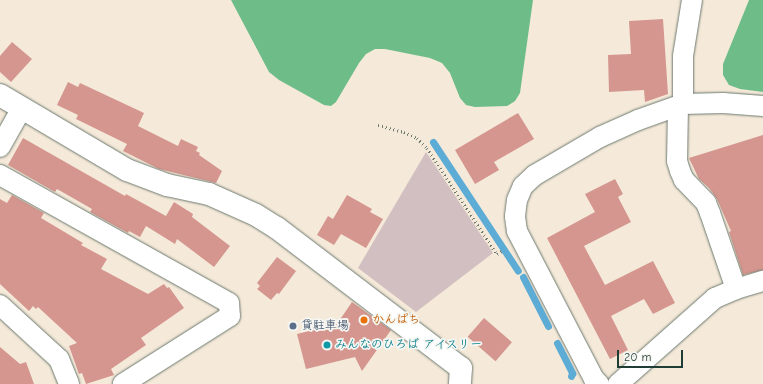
<!DOCTYPE html>
<meta charset="utf-8">
<style>
body{margin:0}
#map{position:relative;width:763px;height:384px;overflow:hidden;background:#f5e9d9;font-family:"Comic Neue","Klee One",sans-serif}
div>[style]{position:absolute}
.industrial>*{inset:0;background:#d2bfc1}
.forest>*{inset:0;background:#6ebd88}
.stream>*{height:7px;margin:-3.5px;padding:0 3.5px;transform-origin:3.5px;border-radius:3.5px;background:#5cacd6}
.building>*{inset:0;background:#d4968e;transform-origin:0 0}
.path>*{height:2.5px;margin-top:-1.25px;transform-origin:0;background:repeating-linear-gradient(90deg,#6a796e 0 1px,transparent 0 4px)}
.roads{filter:drop-shadow(0 0 1px #6a796e) drop-shadow(0 0 1px #6a796e)}
.street>*{height:20px;margin:-10px;padding:0 10px;transform-origin:10px;border-radius:10px;background:#fff}
.secondary>*{height:22px;margin:-11px;padding:0 11px;transform-origin:11px;border-radius:11px;background:#fff}
.dots>*{width:11px;height:11px;translate:-50% -50%;box-sizing:border-box;border:2px solid #f6f6f2;border-radius:50%}
span{translate:-50% -50%;white-space:nowrap;text-align:center;line-height:1.15;-webkit-text-stroke:3.5px #f6f6f2;paint-order:stroke}
.food-label{font-size:12px;color:#c56008;font-weight:700}
.left{translate:0 -50%;text-align:left}
.service-label{font-size:12px;color:#4e5e75;font-weight:700}
.culture-label{font-size:12px;color:#0d838f;font-weight:700}
.scale{position:absolute;left:617px;top:350px;width:66px;height:18px;box-sizing:border-box;border:2px solid #1f3d34;border-top:0;padding-left:5px;font-size:12px;line-height:14px;white-space:nowrap;color:#1f3d34;-webkit-text-stroke:3px #f6f6f2;paint-order:stroke}
</style>
<div id="map">
<div class="industrial">
<i style="clip-path:polygon(426px 152px,493px 253px,416px 312px,358px 268px)"></i>
</div>
<div class="forest">
<i style="clip-path:polygon(231px 0,533px 0,520px 93px,515px 101px,507px 106px,475px 107px,466px 105px,460px 98px,450px 73px,442px 63px,430px 58px,385px 49px,375px 49px,366px 54px,359px 63px,336px 102px,331px 106px,324px 105px,279px 80px,269px 72px)"></i>
<i style="clip-path:polygon(749px 0,763px 0,763px 92px,740px 89px,729px 85px,723px 75px,723px 64px)"></i>
</div>
<div class="stream">
<i style="left:433px;top:142px;width:154px;rotate:56.6deg"></i>
<i style="left:523px;top:277px;width:55px;rotate:63deg"></i>
<i style="left:557px;top:343px;width:34px;rotate:63deg"></i>
<i style="left:572px;top:373px;width:3px;rotate:108deg"></i>
</div>
<div class="building">
<i style="clip-path:polygon(663px 19px,668px 94px,645px 102px,644px 90px,609px 92px,608px 55px,631px 54px,629px 21px)"></i>
<i style="clip-path:polygon(12px 42px,32px 59px,11px 82px,0 72px,0 56px)"></i>
<i style="clip-path:polygon(68px 82px,78px 87px,80px 83px,144px 113px,138px 126px,178px 146px,181px 139px,198px 147px,196px 151px,200px 153px,199px 155px,222px 171px,216px 183px,159px 169px,123px 151px,127px 144px,76px 119px,78px 115px,57px 105px)"></i>
<i style="clip-path:polygon(518px 113px,534px 139px,494px 162px,499px 170px,475px 184px,455px 150px)"></i>
<i style="clip-path:polygon(763px 135px,763px 270px,743px 275px,729px 232px,731px 231px,717px 199px,709px 188px,699px 179px,689px 158px)"></i>
<i style="clip-path:polygon(23px 138px,125px 196px,126px 194px,166px 216px,174px 202px,193px 214px,192px 217px,230px 246px,214px 267px,177px 239px,175px 244px,146px 226px,140px 237px,129px 231px,128px 233px,90px 212px,92px 209px,57px 189px,55px 192px,8px 165px)"></i>
<i style="clip-path:polygon(615px 179px,623px 194px,618px 197px,631px 222px,584px 246px,605px 285px,653px 261px,675px 303px,653px 314px,644px 299px,611px 316px,628px 350px,610px 359px,547px 238px,595px 212px,585px 194px)"></i>
<i style="clip-path:polygon(12px 195px,44px 213px,41px 218px,83px 243px,81px 245px,107px 259px,101px 269px,148px 294px,164px 284px,167px 288px,169px 287px,184px 308px,141px 338px,146px 345px,111px 369px,114px 375px,86px 384px,82px 373px,79px 374px,69px 346px,77px 343px,38px 307px,36px 309px,33px 306px,29px 311px,0 284px,0 199px,7px 203px)"></i>
<i style="clip-path:polygon(347px 195px,372px 209px,370px 212px,383px 219px,366px 248px,341px 234px,334px 245px,317px 235px,328px 216px,333px 219px)"></i>
<i style="clip-path:polygon(277px 257px,296px 271px,279px 294px,277px 293px,271px 300px,257px 289px,260px 286px,257px 283px)"></i>
<i style="clip-path:polygon(352px 302px,391px 330px,362px 371px,355px 357px,306px 369px,297px 334px,337px 324px)"></i>
<i style="left:484px;top:318px;width:37px;height:25px;rotate:41deg"></i>
<i style="clip-path:polygon(0 347px,20px 364px,26px 362px,34px 384px,0 384px)"></i>
</div>
<div class="path">
<i style="left:378px;top:125px;width:27px;rotate:15deg"></i>
<i style="left:404px;top:132px;width:14px;rotate:25deg"></i>
<i style="left:417px;top:138px;width:14px;rotate:45deg"></i>
<i style="left:427px;top:148px;width:127px;rotate:56.6deg"></i>
<i style="left:497px;top:254px;width:7px;rotate:-34deg"></i>
</div>
<div class="roads">
<div class="street">
<i style="left:683px;top:104px;width:48px;rotate:-90deg"></i>
<i style="left:683px;top:56px;width:57px;rotate:-80.9deg"></i>
<i style="left:678px;top:106px;width:55px;rotate:91deg"></i>
<i style="left:677px;top:161px;width:10px;rotate:73deg"></i>
<i style="left:680px;top:171px;width:10px;rotate:66deg"></i>
<i style="left:684px;top:180px;width:32px;rotate:46deg"></i>
<i style="left:706px;top:203px;width:11px;rotate:68deg"></i>
<i style="left:710px;top:213px;width:80px;rotate:71.1deg"></i>
<i style="left:0;top:147px;width:45px;rotate:-60.6deg"></i>
<i style="left:0;top:175px;width:262px;rotate:29.2deg"></i>
<i style="left:229px;top:303px;width:13px;rotate:86deg"></i>
<i style="left:230px;top:316px;width:127px;rotate:147.6deg"></i>
<i style="left:0;top:305px;width:80px;rotate:42.5deg"></i>
<i style="left:59px;top:359px;width:27px;rotate:68deg"></i>
<i style="left:599px;top:384px;width:7px;rotate:-135deg"></i>
<i style="left:594px;top:379px;width:167px;rotate:-117.5deg"></i>
<i style="left:517px;top:231px;width:15px;rotate:-98deg"></i>
<i style="left:515px;top:216px;width:16px;rotate:-83deg"></i>
<i style="left:517px;top:200px;width:15px;rotate:-67deg"></i>
<i style="left:523px;top:186px;width:16px;rotate:-43deg"></i>
<i style="left:535px;top:175px;width:75px;rotate:-30.3deg"></i>
<i style="left:600px;top:137px;width:42px;rotate:-24.1deg"></i>
<i style="left:638px;top:120px;width:48px;rotate:-19.6deg"></i>
<i style="left:683px;top:104px;width:40px;rotate:-1.4deg"></i>
<i style="left:723px;top:103px;width:40px;rotate:4.3deg"></i>
<i style="left:618px;top:384px;width:130px;rotate:-41.6deg"></i>
<i style="left:715px;top:298px;width:23px;rotate:-23deg"></i>
<i style="left:736px;top:289px;width:28px;rotate:-17deg"></i>
</div>
<div class="secondary">
<i style="left:0;top:95px;width:147px;rotate:30.6deg"></i>
<i style="left:127px;top:170px;width:43px;rotate:20.6deg"></i>
<i style="left:167px;top:185px;width:43px;rotate:12.1deg"></i>
<i style="left:209px;top:194px;width:51px;rotate:24.1deg"></i>
<i style="left:256px;top:215px;width:25px;rotate:32deg"></i>
<i style="left:277px;top:228px;width:231px;rotate:37.3deg"></i>
<i style="left:461px;top:368px;width:16px;rotate:94deg"></i>
</div>
</div>
<div class="dots">
<i style="left:364px;top:320px;background:#e8710a"></i>
<i style="left:293px;top:326px;background:#5c6f8a"></i>
<i style="left:327px;top:345px;background:#0f9aa8"></i>
</div>
<div class="food-label">
<span class="left" style="left:372px;top:320px">かんぱち</span>
</div>
<div class="service-label">
<span class="left" style="left:301px;top:326px">貸駐車場</span>
</div>
<div class="culture-label">
<span class="left" style="left:335px;top:345px">みんなのひろば アイスリー</span>
</div>
<div class="scale">20 m</div>
</div>
